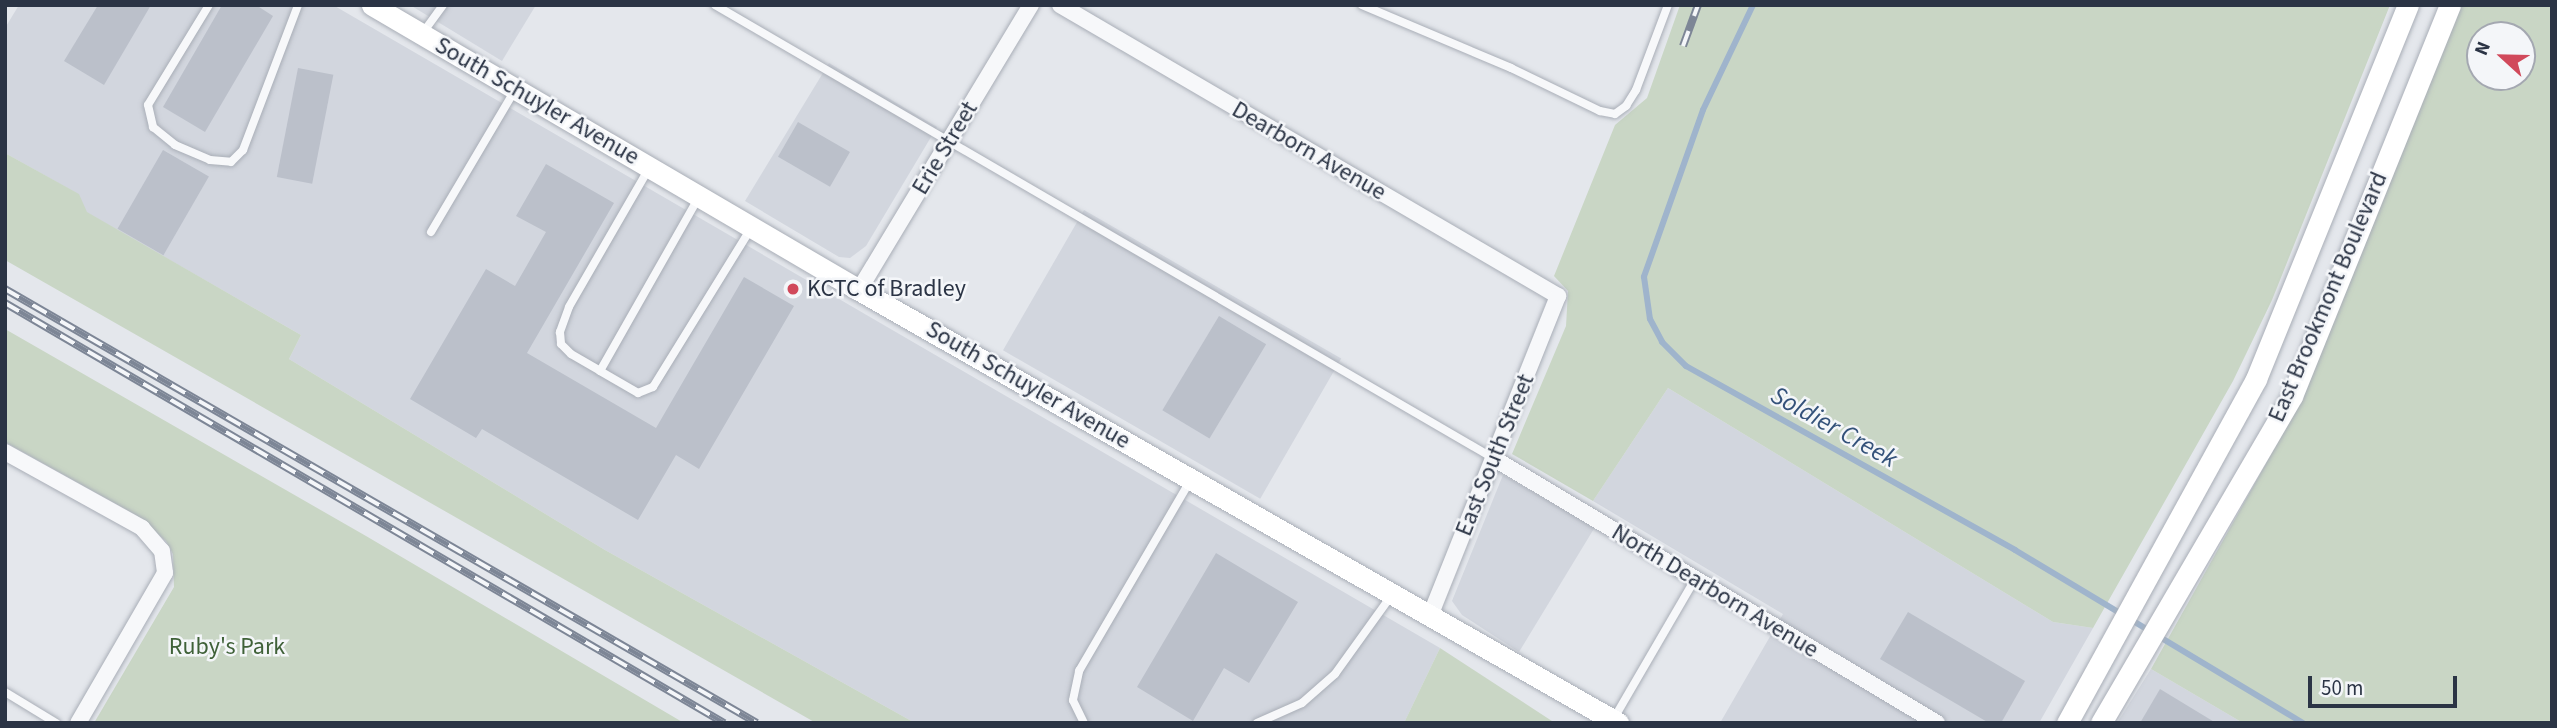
<!DOCTYPE html>
<style>
body{margin:0}
#map{position:relative;width:2557px;height:728px;overflow:hidden;background:#e4e7ec;font-family:"Source Sans 3",sans-serif}
div>[style]{position:absolute}
.built>*{inset:0;background:#d2d6de;transform-origin:0 0}
.green>*{inset:0;background:#c9d6c5}
.stream>*{height:6px;margin:-3px;padding:0 3px;transform-origin:3px;border-radius:3px;background:#9fb4cc}
.building>*{inset:0;background:#bbc0ca;transform-origin:0 0}
.roads{filter:drop-shadow(0 0 2px #a9aeb7) drop-shadow(0 0 2px #a9aeb7)}
.service>*{height:8px;margin:-4px;padding:0 4px;transform-origin:4px;border-radius:4px;background:#f7f8fa}
.minor>*{height:16px;margin:-8px;padding:0 8px;transform-origin:8px;border-radius:8px;background:#f7f8fa}
.secondary>*{height:21px;margin:-10.5px;padding:0 10.5px;transform-origin:10.5px;border-radius:10.5px;background:#fff}
.rail>*{height:8px;margin-top:-4px;transform-origin:0;background:repeating-linear-gradient(90deg,#f4f6f9 0 16px,#7d8696 0 32px);box-sizing:border-box;border-block:2px solid #7d8696}
.dots>*{width:19px;height:19px;translate:-50% -50%;box-sizing:border-box;border:4px solid #f4f6f9;border-radius:50%}
span{translate:-50% -50%;white-space:nowrap;text-align:center;line-height:1.15;-webkit-text-stroke:5px #f4f6f9;paint-order:stroke}
.street-label{font-size:24px;color:#2b3445}
.poi-label{font-size:24px;color:#2b3445}
.left{translate:0 -50%;text-align:left}
.park-label{font-size:24px;color:#3f6138}
.water-label{font-size:26px;color:#34527a;font-style:italic}
.frame{position:absolute;inset:0;border:7px solid #2b3445;pointer-events:none}
.north{position:absolute;left:2466px;top:21px;width:70px;height:70px;box-sizing:border-box;background:#f4f6f9;border:2px solid #a4a8b1;border-radius:50%;rotate:292deg;font-size:19px;font-weight:700;line-height:28px;text-align:center;color:#2b3445}
.north::after{content:'';display:block;margin:auto;width:24px;height:32px;background:#d1495b;clip-path:polygon(50% 0,100% 100%,50% 72%,0 100%)}
.scale{position:absolute;left:2308px;top:676px;width:149px;height:32px;box-sizing:border-box;border:4px solid #2b3445;border-top:0;padding-left:9px;font-size:21px;line-height:24px;white-space:nowrap;color:#2b3445;-webkit-text-stroke:5px #f4f6f9;paint-order:stroke}
</style>
<div id="map">
<div class="built">
<i style="clip-path:polygon(19px 5px,333px 5px,1440px 648px,1404px 723px,915px 723px,605px 550px,289px 359px,301px 335px,86px 212px,78px 194px,5px 153px,5px 28px)"></i>
<i style="clip-path:polygon(410px 5px,536px 5px,502px 61px)"></i>
<i style="clip-path:polygon(829px 63px,937px 127px,866px 246px,850px 258px,839px 257px,745px 201px)"></i>
<i style="left:1084px;top:210px;width:297px;height:162px;rotate:30deg"></i>
<i style="clip-path:polygon(1668px 388px,2053px 622px,2093px 628px,2039px 723px,1720px 723px,1783px 614px,1593px 501px)"></i>
<i style="clip-path:polygon(1503px 475px,1595px 527px,1519px 652px,1462px 615px,1452px 601px)"></i>
<i style="clip-path:polygon(2151px 669px,2243px 723px,2117px 723px)"></i>
</div>
<div class="green">
<i style="clip-path:polygon(1680px 5px,2390px 5px,2272px 300px,2233px 381px,2093px 628px,2053px 622px,1668px 388px,1593px 501px,1512px 454px,1566px 326px,1568px 291px,1554px 276px,1615px 125px,1647px 98px)"></i>
<i style="clip-path:polygon(evenodd,2461px 5px,2552px 5px,2552px 723px,2243px 723px,2151px 669px,2296px 410px,2461px 5px,2480px 35px,2522px 35px,2522px 77px,2480px 77px,2480px 35px)"></i>
<i style="clip-path:polygon(5px 153px,79px 194px,87px 212px,301px 335px,289px 359px,605px 550px,915px 723px,816px 723px,5px 260px)"></i>
<i style="clip-path:polygon(5px 329px,366px 536px,684px 723px,94px 723px,174px 587px,173px 554px,166px 541px,136px 515px,5px 442px)"></i>
<i style="clip-path:polygon(1440px 648px,1555px 723px,1404px 723px)"></i>
</div>
<div class="stream">
<i style="left:1753px;top:5px;width:116px;rotate:115.5deg"></i>
<i style="left:1703px;top:110px;width:177px;rotate:109.5deg"></i>
<i style="left:1644px;top:277px;width:42px;rotate:81.9deg"></i>
<i style="left:1650px;top:319px;width:26px;rotate:62deg"></i>
<i style="left:1662px;top:342px;width:34px;rotate:45deg"></i>
<i style="left:1686px;top:366px;width:377px;rotate:29.2deg"></i>
<i style="left:2015px;top:550px;width:336px;rotate:31deg"></i>
</div>
<div class="building">
<i style="clip-path:polygon(98px 5px,151px 5px,104px 85px,64px 61px)"></i>
<i style="clip-path:polygon(222px 5px,256px 5px,273px 16px,205px 132px,163px 107px)"></i>
<i style="left:298px;top:68px;width:36px;height:111px;rotate:11deg"></i>
<i style="left:798px;top:122px;width:60px;height:40px;rotate:30deg"></i>
<i style="left:163px;top:150px;width:53px;height:91px;rotate:30deg"></i>
<i style="clip-path:polygon(546px 164px,614px 203px,527px 353px,656px 428px,744px 277px,794px 306px,699px 469px,676px 455px,638px 520px,482px 429px,476px 438px,410px 399px,486px 269px,515px 286px,546px 232px,516px 216px)"></i>
<i style="left:1219px;top:316px;width:55px;height:110px;rotate:31deg"></i>
<i style="clip-path:polygon(1216px 553px,1298px 602px,1249px 683px,1224px 668px,1193px 721px,1137px 687px)"></i>
<i style="clip-path:polygon(1908px 612px,2025px 681px,2001px 723px,1989px 723px,1880px 659px)"></i>
<i style="clip-path:polygon(2160px 689px,2216px 723px,2140px 723px)"></i>
</div>
<div class="roads">
<div class="service">
<i style="left:209px;top:5px;width:117px;rotate:121.4deg"></i>
<i style="left:148px;top:105px;width:23px;rotate:77deg"></i>
<i style="left:153px;top:127px;width:28px;rotate:39deg"></i>
<i style="left:175px;top:145px;width:38px;rotate:23deg"></i>
<i style="left:210px;top:160px;width:21px;rotate:5deg"></i>
<i style="left:231px;top:162px;width:17px;rotate:-45deg"></i>
<i style="left:243px;top:150px;width:155px;rotate:-69.2deg"></i>
<i style="left:715px;top:5px;width:900px;rotate:30.21deg"></i>
<i style="left:1362px;top:5px;width:162px;rotate:22.9deg"></i>
<i style="left:1511px;top:68px;width:99px;rotate:25.8deg"></i>
<i style="left:1600px;top:111px;width:15px;rotate:11deg"></i>
<i style="left:1615px;top:114px;width:14px;rotate:-36deg"></i>
<i style="left:1626px;top:106px;width:19px;rotate:-58deg"></i>
<i style="left:1636px;top:90px;width:91px;rotate:-69.4deg"></i>
<i style="left:422px;top:34px;width:36px;rotate:-54deg"></i>
<i style="left:648px;top:170px;width:158px;rotate:120deg"></i>
<i style="left:569px;top:307px;width:27px;rotate:110deg"></i>
<i style="left:560px;top:332px;width:12px;rotate:85deg"></i>
<i style="left:561px;top:344px;width:14px;rotate:45deg"></i>
<i style="left:571px;top:354px;width:34px;rotate:30deg"></i>
<i style="left:600px;top:371px;width:44px;rotate:30.1deg"></i>
<i style="left:638px;top:393px;width:16px;rotate:-22deg"></i>
<i style="left:653px;top:387px;width:185px;rotate:-58.3deg"></i>
<i style="left:431px;top:232px;width:165px;rotate:-59.4deg"></i>
<i style="left:600px;top:371px;width:200px;rotate:-60.4deg"></i>
<i style="left:5px;top:692px;width:60px;rotate:31.3deg"></i>
<i style="left:1613px;top:720px;width:163px;rotate:-59.8deg"></i>
<i style="left:1084px;top:723px;width:25px;rotate:-116deg"></i>
<i style="left:1073px;top:700px;width:30px;rotate:-78deg"></i>
<i style="left:1079px;top:671px;width:220px;rotate:-59.7deg"></i>
<i style="left:1257px;top:723px;width:49px;rotate:-24deg"></i>
<i style="left:1302px;top:703px;width:44px;rotate:-41.3deg"></i>
<i style="left:1335px;top:674px;width:96px;rotate:-54.3deg"></i>
</div>
<div class="minor">
<i style="left:1060px;top:5px;width:577px;rotate:30.3deg"></i>
<i style="left:1558px;top:296px;width:342px;rotate:111.8deg"></i>
<i style="left:859px;top:290px;width:333px;rotate:-58.9deg"></i>
<i style="left:5px;top:452px;width:157px;rotate:29deg"></i>
<i style="left:142px;top:528px;width:30px;rotate:49deg"></i>
<i style="left:162px;top:551px;width:22px;rotate:82deg"></i>
<i style="left:165px;top:573px;width:173px;rotate:120.1deg"></i>
<i style="left:1493px;top:458px;width:517px;rotate:30.83deg"></i>
</div>
<div class="secondary">
<i style="left:372px;top:5px;width:564px;rotate:30.34deg"></i>
<i style="left:859px;top:290px;width:874px;rotate:29.7deg"></i>
<i style="left:2067px;top:723px;width:393px;rotate:-61.2deg"></i>
<i style="left:2256px;top:379px;width:404px;rotate:-67.9deg"></i>
<i style="left:2101px;top:723px;width:379px;rotate:-59.7deg"></i>
<i style="left:2292px;top:396px;width:422px;rotate:-68deg"></i>
</div>
</div>
<div class="rail">
<i style="left:1683px;top:46px;width:44px;rotate:-69.9deg"></i>
<i style="left:5px;top:289px;width:868px;rotate:29.99deg"></i>
<i style="left:5px;top:303px;width:833px;rotate:30.29deg"></i>
</div>
<div class="dots">
<i style="left:793px;top:289px;background:#d1495b"></i>
</div>
<div class="street-label">
<span style="left:537px;top:101px;rotate:30deg">South Schuyler Avenue</span>
<span style="left:945px;top:148px;rotate:-59deg">Erie Street</span>
<span style="left:1309px;top:151px;rotate:30deg">Dearborn Avenue</span>
<span style="left:2328px;top:297px;rotate:-67deg">East Brookmont Boulevard</span>
<span style="left:1028px;top:385px;rotate:30deg">South Schuyler Avenue</span>
<span style="left:1495px;top:455px;rotate:-68deg">East South Street</span>
<span style="left:1715px;top:591px;rotate:31deg">North Dearborn Avenue</span>
</div>
<div class="poi-label">
<span class="left" style="left:807px;top:289px">KCTC of Bradley</span>
</div>
<div class="park-label">
<span style="left:227px;top:647px">Ruby's Park</span>
</div>
<div class="water-label">
<span style="left:1834px;top:427px;rotate:29deg">Soldier Creek</span>
</div>
<div class="frame"></div>
<div class="north">N</div>
<div class="scale">50 m</div>
</div>
